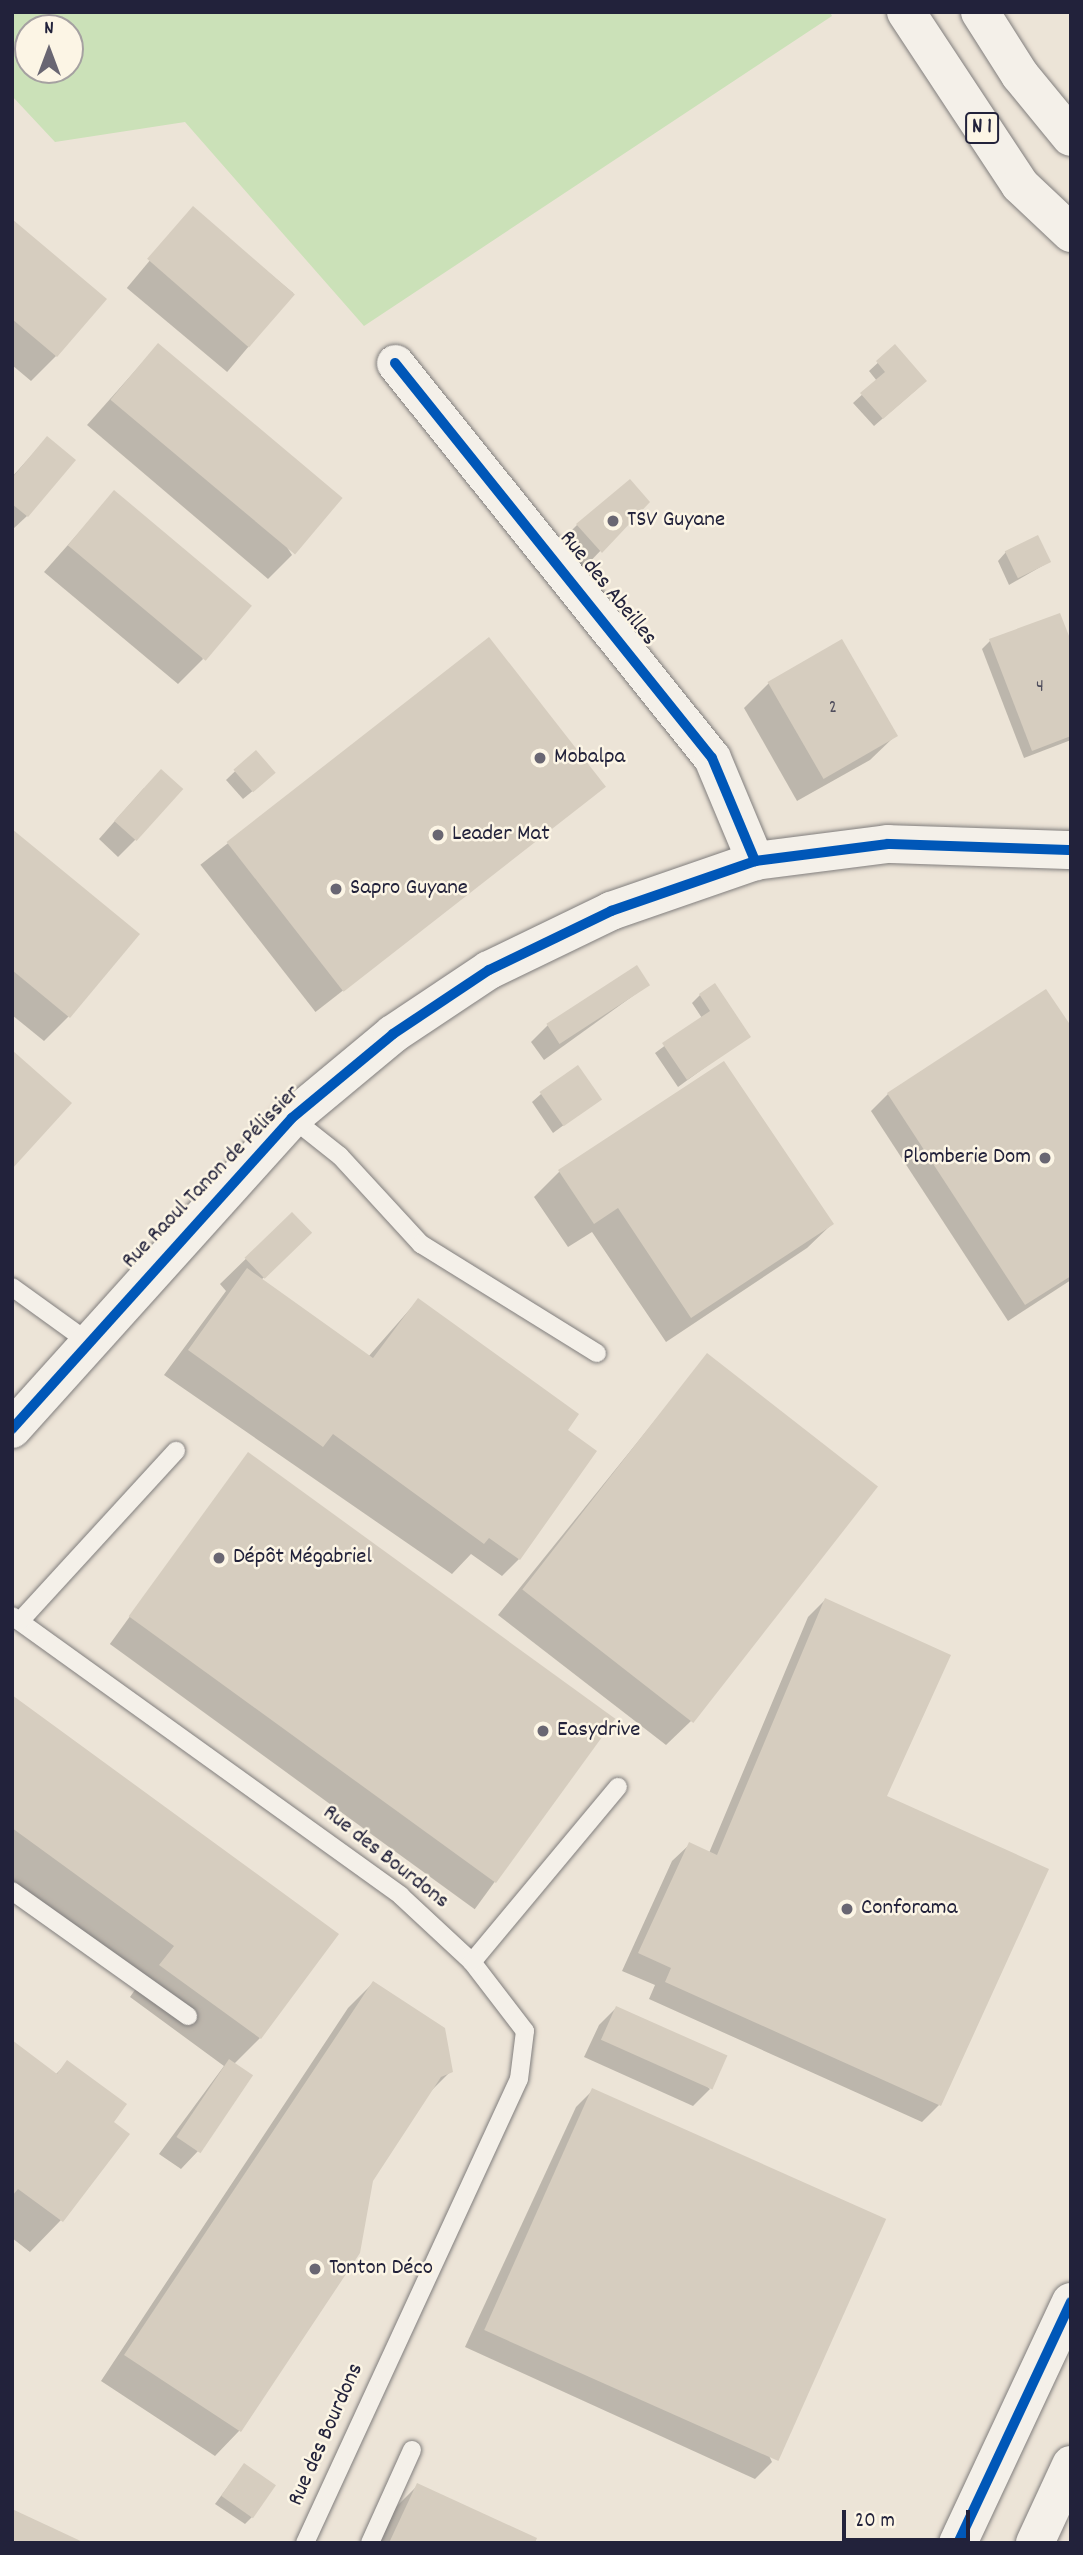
<!DOCTYPE html>
<meta charset="utf-8">
<style>
body{margin:0}
#map{position:relative;width:1083px;height:2555px;overflow:hidden;background:#ece4d7;font-family:Dekko,sans-serif}
div>[style]{position:absolute}
.green>*{inset:0;background:#cbe1b8}
.shadow>*{inset:0;background:#0003;transform-origin:0 0}
.building>*{inset:0;background:#d6cdbf;transform-origin:0 0}
.roads{filter:drop-shadow(0 0 2px #817e7d) drop-shadow(0 0 2px #817e7d)}
.lane>*{height:18px;margin:-9px;padding:0 9px;transform-origin:9px;border-radius:9px;background:#f4f0e9}
.street>*{height:37px;margin:-18.5px;padding:0 18.5px;transform-origin:18.5px;border-radius:18.5px;background:#f4f0e9}
.secondary>*{height:38px;margin:-19px;padding:0 19px;transform-origin:19px;border-radius:19px;background:#f4f0e9}
.primary>*{height:38px;margin:-19px;padding:0 19px;transform-origin:19px;border-radius:19px;background:#f4f0e9}
.cycleway>*{height:10px;margin:-5px;padding:0 5px;transform-origin:5px;border-radius:5px;background:#0057b8}
.dots>*{width:19px;height:19px;translate:-50% -50%;box-sizing:border-box;border:4px solid #fcf5e5;border-radius:50%}
span{translate:-50% -50%;white-space:nowrap;text-align:center;line-height:1.15;-webkit-text-stroke:5px #fcf5e5;paint-order:stroke}
.number-label{font-size:19px;color:#504e5d}
.number-label span{-webkit-text-stroke-width:0}
.shield-label span{padding:2px 5px;background:#fcf5e5;border:2px solid;border-radius:5px;-webkit-text-stroke-width:0}
.shield-label{font-size:21px;color:#22223b;font-weight:700}
.poi-label{font-size:23px;color:#22223b}
.left{translate:0 -50%;text-align:left}
.right{translate:-100% -50%;text-align:right}
.street-label{font-size:23px;color:#22223b}
.frame{position:absolute;inset:0;border:14px solid #22223b;pointer-events:none}
.north{position:absolute;left:14px;top:14px;width:70px;height:70px;box-sizing:border-box;background:#fcf5e5;border:2px solid #a5a1a1;border-radius:50%;rotate:0deg;font-size:19px;font-weight:700;line-height:28px;text-align:center;color:#22223b}
.north::after{content:'';display:block;margin:auto;width:24px;height:32px;background:#696672;clip-path:polygon(50% 0,100% 100%,50% 72%,0 100%)}
.scale{position:absolute;left:842px;top:2510px;width:128px;height:32px;box-sizing:border-box;border:4px solid #22223b;border-top:0;padding-left:9px;font-size:21px;line-height:24px;white-space:nowrap;color:#22223b;-webkit-text-stroke:5px #fcf5e5;paint-order:stroke}
</style>
<div id="map">
<div class="green">
<i style="clip-path:polygon(evenodd,12px 12px,830px 12px,832px 16px,364px 326px,185px 122px,55px 142px,12px 96px,12px 12px,28px 28px,70px 28px,70px 70px,28px 70px,28px 28px)"></i>
</div>
<div class="shadow">
<i style="left:193px;top:209px;width:131px;height:103px;rotate:40deg"></i>
<i style="clip-path:polygon(12px 221px,56px 356px,31px 381px,12px 365px)"></i>
<i style="clip-path:polygon(158px 345px,292px 555px,268px 579px,87px 425px)"></i>
<i style="clip-path:polygon(895px 347px,917px 389px,874px 426px,853px 403px,877px 381px,869px 371px)"></i>
<i style="clip-path:polygon(47px 438px,27px 516px,12px 530px,12px 477px)"></i>
<i style="clip-path:polygon(114px 493px,203px 659px,178px 684px,44px 572px)"></i>
<i style="clip-path:polygon(647px 502px,583px 569px,560px 542px,577px 525px)"></i>
<i style="clip-path:polygon(1006px 552px,1049px 562px,1009px 585px,998px 561px)"></i>
<i style="left:488px;top:640px;width:187px;height:365px;rotate:52deg"></i>
<i style="clip-path:polygon(990px 641px,1071px 646px,1071px 740px,1024px 758px,982px 649px)"></i>
<i style="clip-path:polygon(842px 642px,895px 736px,870px 760px,797px 801px,744px 708px,769px 683px)"></i>
<i style="clip-path:polygon(255px 752px,265px 781px,243px 799px,226px 780px)"></i>
<i style="clip-path:polygon(144px 788px,135px 840px,118px 857px,99px 839px)"></i>
<i style="clip-path:polygon(12px 831px,69px 1016px,44px 1041px,12px 1015px)"></i>
<i style="clip-path:polygon(648px 985px,544px 1060px,531px 1042px,548px 1025px)"></i>
<i style="clip-path:polygon(700px 995px,748px 1036px,678px 1087px,655px 1053px,702px 1018px,692px 1003px)"></i>
<i style="clip-path:polygon(1071px 1030px,1071px 1280px,1008px 1321px,871px 1111px,888px 1094px)"></i>
<i style="clip-path:polygon(724px 1063px,832px 1224px,807px 1248px,666px 1342px,592px 1232px,568px 1247px,534px 1197px,559px 1172px)"></i>
<i style="clip-path:polygon(541px 1094px,599px 1099px,553px 1133px,532px 1102px)"></i>
<i style="clip-path:polygon(292px 1214px,285px 1258px,261px 1280px,368px 1357px,418px 1300px,519px 1559px,502px 1576px,471px 1554px,452px 1574px,164px 1375px,226px 1291px,220px 1284px)"></i>
<i style="clip-path:polygon(707px 1356px,691px 1721px,666px 1745px,498px 1615px)"></i>
<i style="left:248px;top:1454px;width:451px;height:235px;rotate:36deg"></i>
<i style="clip-path:polygon(825px 1600px,885px 1796px,939px 2105px,922px 2122px,649px 1999px,655px 1985px,622px 1971px,672px 1861px,690px 1844px,709px 1853px,808px 1617px)"></i>
<i style="clip-path:polygon(12px 1698px,260px 2038px,234px 2064px,198px 2151px,181px 2169px,159px 2154px,224px 2066px,130px 1997px,144px 1977px,12px 1881px)"></i>
<i style="clip-path:polygon(373px 1983px,451px 2071px,426px 2096px,371px 2180px,358px 2252px,239px 2431px,215px 2456px,101px 2381px,348px 2008px)"></i>
<i style="clip-path:polygon(616px 2008px,710px 2089px,693px 2106px,584px 2057px,599px 2025px)"></i>
<i style="clip-path:polygon(12px 2042px,55px 2075px,67px 2063px,111px 2122px,61px 2220px,30px 2252px,12px 2238px)"></i>
<i style="clip-path:polygon(593px 2090px,772px 2462px,755px 2479px,465px 2347px,576px 2107px)"></i>
<i style="clip-path:polygon(244px 2465px,253px 2516px,245px 2524px,215px 2504px)"></i>
<i style="clip-path:polygon(418px 2485px,533px 2543px,377px 2543px,393px 2510px)"></i>
</div>
<div class="building">
<i style="left:193px;top:206px;width:135px;height:70px;rotate:41deg"></i>
<i style="clip-path:polygon(12px 219px,107px 299px,57px 357px,12px 319px)"></i>
<i style="left:158px;top:343px;width:241px;height:74px;rotate:40deg"></i>
<i style="clip-path:polygon(895px 344px,927px 381px,883px 419px,860px 393px,885px 372px,876px 361px)"></i>
<i style="clip-path:polygon(47px 436px,76px 460px,28px 517px,12px 504px,12px 478px)"></i>
<i style="clip-path:polygon(630px 479px,650px 502px,602px 553px,576px 524px)"></i>
<i style="left:114px;top:490px;width:180px;height:72px;rotate:40deg"></i>
<i style="left:1038px;top:535px;width:30px;height:37px;rotate:64deg"></i>
<i style="clip-path:polygon(1060px 613px,1071px 641px,1071px 736px,1032px 751px,989px 639px)"></i>
<i style="left:489px;top:637px;width:190px;height:333px;rotate:52deg"></i>
<i style="left:842px;top:639px;width:112px;height:86px;rotate:60deg"></i>
<i style="left:256px;top:750px;width:30px;height:30px;rotate:49deg"></i>
<i style="left:161px;top:769px;width:30px;height:70px;rotate:42deg"></i>
<i style="clip-path:polygon(12px 829px,140px 934px,70px 1018px,12px 970px)"></i>
<i style="left:637px;top:965px;width:24px;height:108px;rotate:57deg"></i>
<i style="clip-path:polygon(715px 983px,751px 1037px,687px 1080px,662px 1043px,710px 1011px,699px 994px)"></i>
<i style="clip-path:polygon(1046px 989px,1071px 1026px,1071px 1276px,1025px 1305px,887px 1093px)"></i>
<i style="clip-path:polygon(12px 1050px,72px 1103px,12px 1169px)"></i>
<i style="clip-path:polygon(724px 1061px,834px 1224px,691px 1318px,618px 1208px,594px 1224px,558px 1170px)"></i>
<i style="left:578px;top:1065px;width:42px;height:47px;rotate:55deg"></i>
<i style="left:292px;top:1212px;width:29px;height:66px;rotate:46deg"></i>
<i style="clip-path:polygon(247px 1268px,373px 1358px,418px 1298px,579px 1414px,568px 1430px,597px 1451px,520px 1560px,489px 1538px,484px 1544px,333px 1434px,323px 1447px,188px 1350px)"></i>
<i style="left:707px;top:1353px;width:217px;height:300px;rotate:38deg"></i>
<i style="left:248px;top:1452px;width:454px;height:203px;rotate:36deg"></i>
<i style="clip-path:polygon(825px 1598px,951px 1655px,887px 1796px,1049px 1869px,941px 2106px,665px 1982px,671px 1968px,638px 1953px,689px 1842px,717px 1855px)"></i>
<i style="clip-path:polygon(12px 1695px,339px 1934px,261px 2039px,159px 1965px,174px 1946px,12px 1828px)"></i>
<i style="clip-path:polygon(373px 1981px,445px 2028px,453px 2072px,441px 2077px,373px 2181px,360px 2253px,241px 2432px,124px 2355px)"></i>
<i style="left:616px;top:2006px;width:122px;height:37px;rotate:24deg"></i>
<i style="clip-path:polygon(12px 2040px,57px 2074px,67px 2060px,127px 2104px,114px 2122px,130px 2134px,63px 2222px,18px 2189px,12px 2196px)"></i>
<i style="left:229px;top:2059px;width:29px;height:94px;rotate:34deg"></i>
<i style="left:592px;top:2088px;width:322px;height:265px;rotate:24deg"></i>
<i style="left:244px;top:2463px;width:39px;height:40px;rotate:35deg"></i>
<i style="clip-path:polygon(417px 2483px,537px 2538px,535px 2543px,389px 2543px)"></i>
<i style="clip-path:polygon(12px 2509px,85px 2543px,12px 2543px)"></i>
</div>
<div class="roads">
<div class="lane">
<i style="left:292px;top:1118px;width:61px;rotate:38.4deg"></i>
<i style="left:340px;top:1156px;width:120px;rotate:47.4deg"></i>
<i style="left:421px;top:1244px;width:207px;rotate:31.8deg"></i>
<i style="left:12px;top:1287px;width:92px;rotate:35.8deg"></i>
<i style="left:12px;top:1616px;width:479px;rotate:35.7deg"></i>
<i style="left:401px;top:1896px;width:97px;rotate:42.9deg"></i>
<i style="left:472px;top:1962px;width:87px;rotate:52.5deg"></i>
<i style="left:525px;top:2031px;width:48px;rotate:97.1deg"></i>
<i style="left:519px;top:2079px;width:511px;rotate:114.76deg"></i>
<i style="left:20px;top:1621px;width:231px;rotate:-47.5deg"></i>
<i style="left:12px;top:1891px;width:216px;rotate:35.4deg"></i>
<i style="left:472px;top:1962px;width:228px;rotate:-50.2deg"></i>
<i style="left:370px;top:2543px;width:102px;rotate:-65.7deg"></i>
</div>
<div class="street">
<i style="left:395px;top:363px;width:506px;rotate:51.25deg"></i>
<i style="left:712px;top:758px;width:112px;rotate:67.3deg"></i>
</div>
<div class="secondary">
<i style="left:12px;top:1429px;width:418px;rotate:-48deg"></i>
<i style="left:292px;top:1118px;width:131px;rotate:-39.7deg"></i>
<i style="left:393px;top:1034px;width:115px;rotate:-33.7deg"></i>
<i style="left:489px;top:970px;width:136px;rotate:-25.8deg"></i>
<i style="left:611px;top:911px;width:152px;rotate:-19.1deg"></i>
<i style="left:755px;top:861px;width:134px;rotate:-7.3deg"></i>
<i style="left:888px;top:844px;width:183px;rotate:1.9deg"></i>
</div>
<div class="primary">
<i style="left:906px;top:12px;width:207px;rotate:56.6deg"></i>
<i style="left:1020px;top:185px;width:70px;rotate:43.3deg"></i>
<i style="left:980px;top:12px;width:75px;rotate:57.6deg"></i>
<i style="left:1020px;top:75px;width:80px;rotate:50.6deg"></i>
<i style="left:958px;top:2543px;width:266px;rotate:-64.9deg"></i>
<i style="left:1035px;top:2543px;width:86px;rotate:-65.2deg"></i>
</div>
</div>
<div class="cycleway">
<i style="left:395px;top:363px;width:506px;rotate:51.25deg"></i>
<i style="left:712px;top:758px;width:112px;rotate:67.3deg"></i>
<i style="left:12px;top:1429px;width:418px;rotate:-48deg"></i>
<i style="left:292px;top:1118px;width:131px;rotate:-39.7deg"></i>
<i style="left:393px;top:1034px;width:115px;rotate:-33.7deg"></i>
<i style="left:489px;top:970px;width:136px;rotate:-25.8deg"></i>
<i style="left:611px;top:911px;width:152px;rotate:-19.1deg"></i>
<i style="left:755px;top:861px;width:134px;rotate:-7.3deg"></i>
<i style="left:888px;top:844px;width:183px;rotate:1.9deg"></i>
<i style="left:958px;top:2543px;width:266px;rotate:-64.9deg"></i>
</div>
<div class="dots">
<i style="left:613px;top:521px;background:#696672"></i>
<i style="left:540px;top:758px;background:#696672"></i>
<i style="left:438px;top:835px;background:#696672"></i>
<i style="left:336px;top:889px;background:#696672"></i>
<i style="left:1045px;top:1158px;background:#696672"></i>
<i style="left:219px;top:1558px;background:#696672"></i>
<i style="left:543px;top:1731px;background:#696672"></i>
<i style="left:847px;top:1909px;background:#696672"></i>
<i style="left:315px;top:2269px;background:#696672"></i>
</div>
<div class="number-label">
<span style="left:1040px;top:688px">4</span>
<span style="left:833px;top:709px">2</span>
</div>
<div class="shield-label">
<span style="left:982px;top:128px">N 1</span>
</div>
<div class="poi-label">
<span class="left" style="left:627px;top:521px">TSV Guyane</span>
<span class="left" style="left:554px;top:758px">Mobalpa</span>
<span class="left" style="left:452px;top:835px">Leader Mat</span>
<span class="left" style="left:350px;top:889px">Sapro Guyane</span>
<span class="right" style="left:1031px;top:1158px">Plomberie Dom</span>
<span class="left" style="left:233px;top:1558px">Dépôt Mégabriel</span>
<span class="left" style="left:557px;top:1731px">Easydrive</span>
<span class="left" style="left:861px;top:1909px">Conforama</span>
<span class="left" style="left:329px;top:2269px">Tonton Déco</span>
</div>
<div class="street-label">
<span style="left:607px;top:589px;rotate:51deg">Rue des Abeilles</span>
<span style="left:212px;top:1178px;rotate:-46deg">Rue Raoul Tanon de Pélissier</span>
<span style="left:385px;top:1858px;rotate:38deg">Rue des Bourdons</span>
<span style="left:327px;top:2435px;rotate:-66deg">Rue des Bourdons</span>
</div>
<div class="frame"></div>
<div class="north">N</div>
<div class="scale">20 m</div>
</div>
